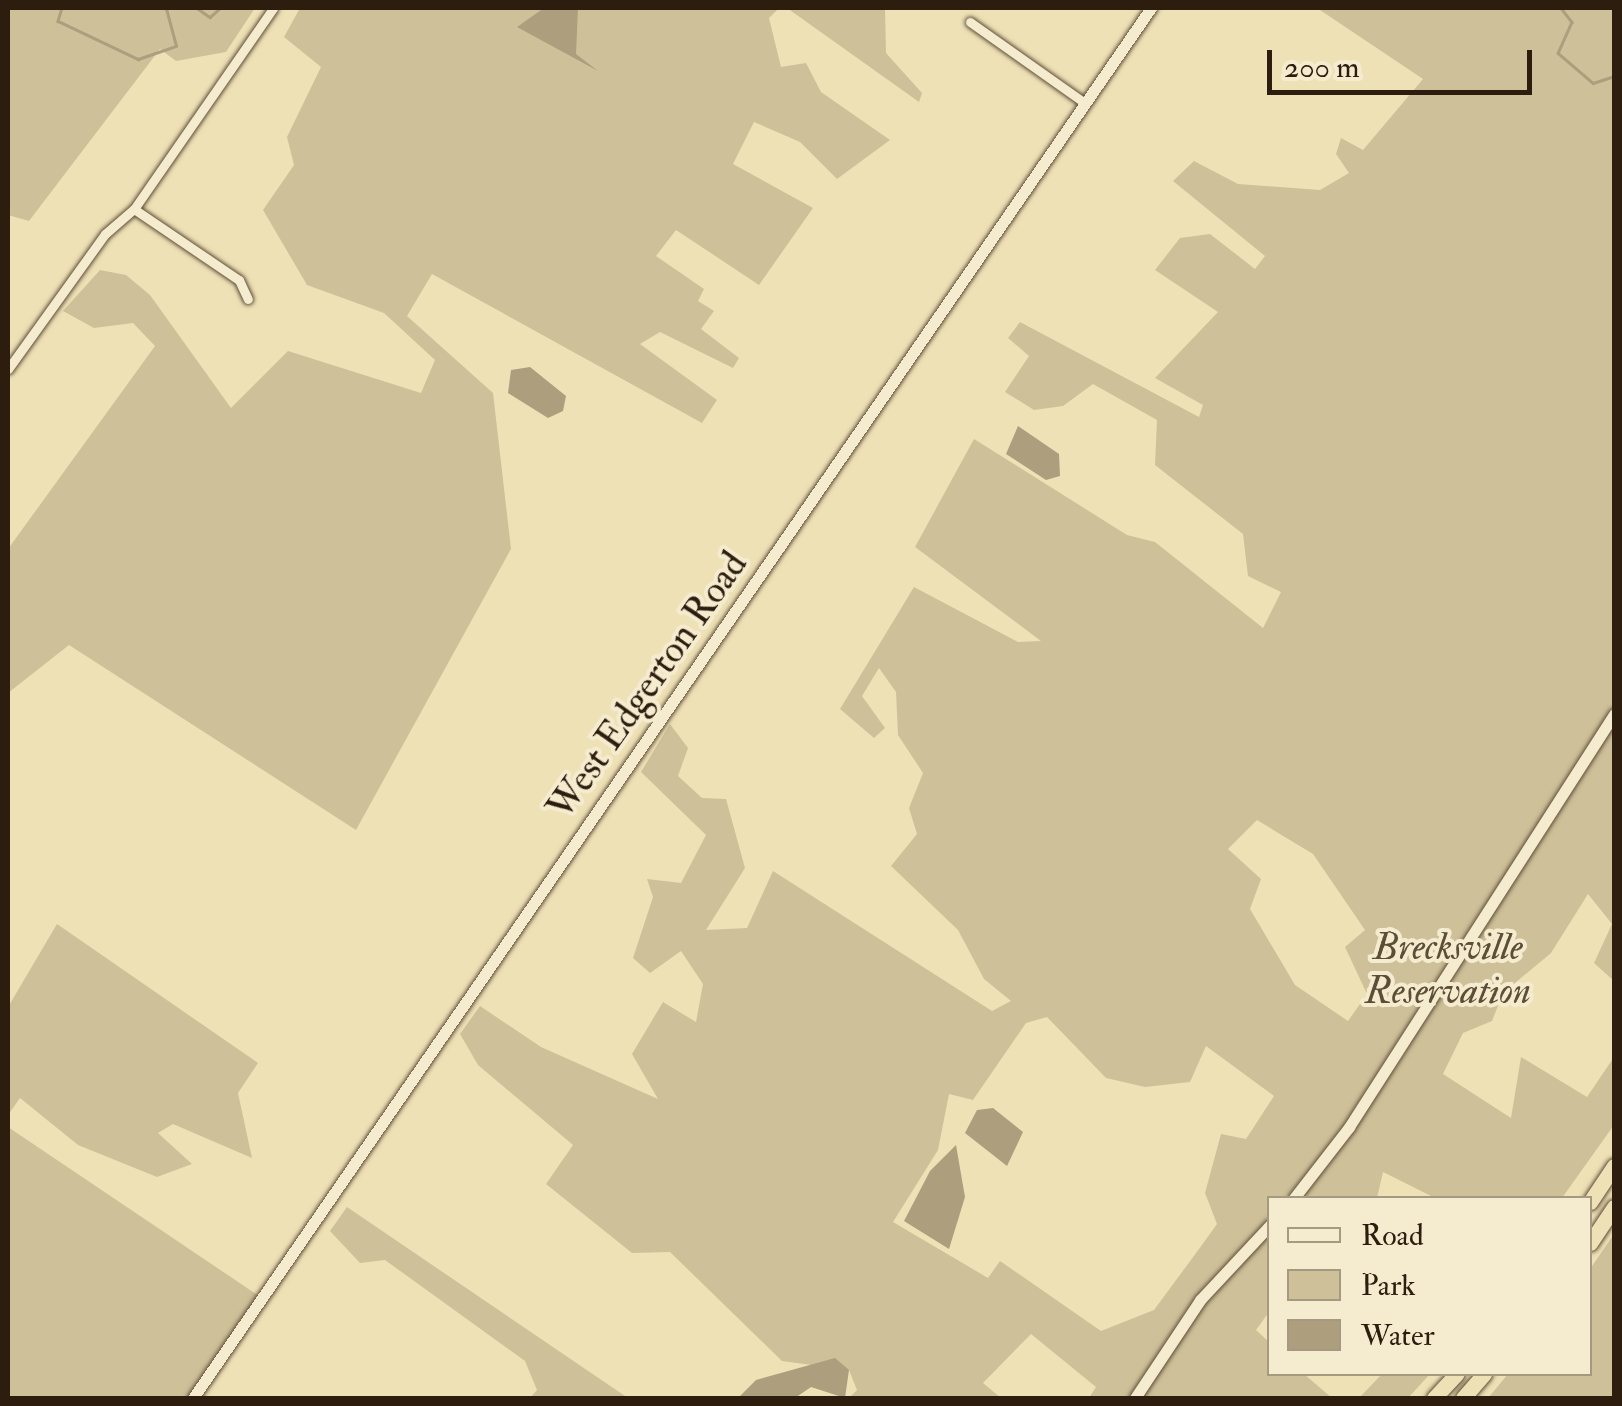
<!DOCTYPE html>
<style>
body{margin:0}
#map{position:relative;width:1622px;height:1406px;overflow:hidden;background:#efe1b6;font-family:"IM FELL Double Pica",serif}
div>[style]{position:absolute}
.green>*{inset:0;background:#cec099}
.water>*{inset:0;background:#ad9e7d}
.stream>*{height:2.5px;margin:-1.25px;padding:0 1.25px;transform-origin:1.25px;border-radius:1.25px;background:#ad9e7d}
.roads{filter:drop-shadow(0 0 2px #5e4e38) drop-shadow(0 0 2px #5e4e38)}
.street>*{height:9px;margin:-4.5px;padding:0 4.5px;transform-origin:4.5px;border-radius:4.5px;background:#f5ecd0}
.secondary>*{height:11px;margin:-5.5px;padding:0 5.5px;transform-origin:5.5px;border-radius:5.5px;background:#f5ecd0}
.highway>*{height:15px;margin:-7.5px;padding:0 7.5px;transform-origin:7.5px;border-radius:7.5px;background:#efe1b6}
span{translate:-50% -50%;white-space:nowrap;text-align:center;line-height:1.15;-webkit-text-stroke:8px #f5ecd0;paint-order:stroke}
.street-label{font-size:38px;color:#2d1d0e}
.park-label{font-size:38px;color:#5d4e38;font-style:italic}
.frame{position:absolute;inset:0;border:10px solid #2d1d0e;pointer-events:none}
.legend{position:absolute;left:1267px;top:1196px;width:325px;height:180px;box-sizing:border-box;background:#f5ecd0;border:2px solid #a59982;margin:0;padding:12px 18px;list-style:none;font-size:30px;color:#2d1d0e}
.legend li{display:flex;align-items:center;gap:20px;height:50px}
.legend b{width:50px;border:2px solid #a59982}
.scale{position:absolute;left:1267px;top:50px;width:265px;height:45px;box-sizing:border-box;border:5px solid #2d1d0e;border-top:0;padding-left:12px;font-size:30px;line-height:35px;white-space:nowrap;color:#2d1d0e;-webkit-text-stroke:8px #f5ecd0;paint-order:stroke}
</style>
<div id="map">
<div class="green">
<i style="clip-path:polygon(8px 8px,255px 8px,226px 52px,176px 61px,160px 49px,29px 221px,8px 215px)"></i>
<i style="clip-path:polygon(300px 8px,779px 8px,769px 18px,781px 67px,806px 63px,821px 92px,890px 140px,837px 179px,800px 142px,754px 122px,733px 164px,813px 208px,759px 285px,676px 230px,656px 256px,704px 289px,698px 301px,714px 311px,701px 329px,739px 358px,733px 368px,660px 332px,640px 344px,717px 400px,702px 423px,432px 274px,407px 316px,493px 393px,511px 549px,356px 830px,69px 645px,8px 693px,8px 549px,155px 346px,133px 323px,94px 328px,63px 311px,100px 270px,126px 275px,150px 295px,231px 408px,288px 351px,421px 393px,435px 360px,384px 313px,307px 285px,263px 210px,294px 165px,287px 137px,321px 67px,284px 37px)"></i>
<i style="clip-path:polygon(787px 8px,885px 8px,886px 53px,922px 93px,919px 102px)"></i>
<i style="clip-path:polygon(evenodd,1317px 8px,1614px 8px,1614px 981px,1594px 963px,1612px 924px,1588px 894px,1551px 953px,1503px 993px,1492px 1021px,1463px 1033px,1443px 1074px,1511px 1118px,1521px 1057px,1587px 1097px,1614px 1057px,1614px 1125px,1562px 1198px,1435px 1198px,1383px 1172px,1377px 1198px,1270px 1198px,1269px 1312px,1256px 1330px,1269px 1342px,1270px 1374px,1304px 1374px,1332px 1398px,1089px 1398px,1096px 1387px,1031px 1334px,983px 1383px,1001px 1398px,849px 1398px,857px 1390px,849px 1370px,782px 1361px,670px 1252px,632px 1253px,546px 1184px,573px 1145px,478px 1065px,460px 1034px,480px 1006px,541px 1047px,658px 1099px,632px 1054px,663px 1002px,696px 1022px,703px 984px,681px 951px,650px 973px,633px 958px,653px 897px,647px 879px,681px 883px,706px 835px,641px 772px,670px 724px,688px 748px,678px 776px,702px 798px,726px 799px,745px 868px,706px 930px,747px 928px,773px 871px,992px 1011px,1011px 1001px,984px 979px,958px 930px,891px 866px,917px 834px,909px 808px,923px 773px,898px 735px,896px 692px,879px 668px,862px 696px,885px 728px,874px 738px,840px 709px,914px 587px,1018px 642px,1041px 641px,915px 547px,974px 439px,1127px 535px,1155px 542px,1263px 628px,1281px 592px,1248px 576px,1243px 534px,1155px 465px,1157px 420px,1093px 384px,1063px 406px,1034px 410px,1005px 392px,1029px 356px,1008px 338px,1020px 322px,1199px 417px,1203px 405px,1155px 378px,1218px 312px,1155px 270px,1180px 238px,1210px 234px,1255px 269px,1265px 256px,1173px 181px,1194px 161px,1238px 184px,1320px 190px,1349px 173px,1336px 154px,1341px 138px,1363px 150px,1423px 79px,1317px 8px,1257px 820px,1313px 854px,1365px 930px,1345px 947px,1367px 994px,1348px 1021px,1295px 985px,1250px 909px,1261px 879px,1228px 849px,1257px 820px,1317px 8px,1047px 1017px,1106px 1078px,1145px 1087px,1190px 1082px,1206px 1046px,1274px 1096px,1246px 1139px,1221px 1134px,1205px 1193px,1217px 1224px,1199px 1249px,1154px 1310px,1101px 1331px,1000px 1261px,988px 1278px,893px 1222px,938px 1150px,949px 1094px,973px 1100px,1026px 1023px,1047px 1017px)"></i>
<i style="clip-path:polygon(57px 924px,258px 1063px,238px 1093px,252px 1158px,173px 1124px,158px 1133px,192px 1164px,157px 1177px,78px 1145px,20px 1098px,8px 1115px,8px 1007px)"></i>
<i style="clip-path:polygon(8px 1127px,259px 1296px,189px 1398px,8px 1398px)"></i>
<i style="clip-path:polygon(347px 1207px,628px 1398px,530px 1398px,537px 1390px,525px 1361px,385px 1260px,360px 1263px,330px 1231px)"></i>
<i style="clip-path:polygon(1614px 1234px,1614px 1398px,1488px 1398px,1508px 1374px,1590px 1374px,1590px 1269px)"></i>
<i style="clip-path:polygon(1382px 1374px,1430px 1374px,1408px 1398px,1359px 1398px)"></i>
</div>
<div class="water">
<i style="clip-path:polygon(544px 8px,578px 8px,576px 54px,598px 71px,517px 27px)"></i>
<i style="clip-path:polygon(530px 367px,566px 396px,563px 411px,548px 418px,508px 393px,511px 370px)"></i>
<i style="clip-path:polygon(1018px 426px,1059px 454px,1060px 476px,1046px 480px,1006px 454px)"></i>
<i style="clip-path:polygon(993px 1108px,1023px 1132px,1007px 1166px,965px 1133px,977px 1110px)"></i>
<i style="clip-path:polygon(956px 1145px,965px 1197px,949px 1249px,904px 1221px,930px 1171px)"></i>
<i style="clip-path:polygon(835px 1358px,849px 1370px,845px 1398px,811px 1387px,795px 1398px,738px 1398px,756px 1380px)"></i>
</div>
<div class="stream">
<i style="left:62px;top:8px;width:14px;rotate:107deg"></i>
<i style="left:58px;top:21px;width:89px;rotate:25.4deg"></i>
<i style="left:138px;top:59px;width:40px;rotate:-18.9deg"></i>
<i style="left:176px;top:46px;width:39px;rotate:-105deg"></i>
<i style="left:197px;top:8px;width:16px;rotate:35deg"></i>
<i style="left:210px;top:17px;width:13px;rotate:-42deg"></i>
<i style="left:1561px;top:8px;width:18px;rotate:52deg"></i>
<i style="left:1572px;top:22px;width:34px;rotate:114deg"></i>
<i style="left:1558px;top:53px;width:46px;rotate:40.6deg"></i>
<i style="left:1593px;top:83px;width:22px;rotate:-18deg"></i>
</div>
<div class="roads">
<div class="street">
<i style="left:970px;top:22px;width:141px;rotate:35.2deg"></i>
<i style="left:134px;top:209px;width:127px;rotate:34.1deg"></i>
<i style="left:239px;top:280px;width:21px;rotate:65deg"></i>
<i style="left:8px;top:369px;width:166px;rotate:-54.3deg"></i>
<i style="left:105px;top:234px;width:38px;rotate:-41deg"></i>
<i style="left:134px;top:209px;width:244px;rotate:-55.3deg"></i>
</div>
<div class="secondary">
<i style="left:1294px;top:1198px;width:90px;rotate:-52.2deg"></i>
<i style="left:1349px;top:1127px;width:491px;rotate:-57.3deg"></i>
<i style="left:193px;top:1398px;width:1688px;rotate:-55.43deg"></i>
<i style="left:1135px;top:1398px;width:118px;rotate:-56.4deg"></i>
<i style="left:1200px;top:1300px;width:103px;rotate:-47deg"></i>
</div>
<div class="highway">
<i style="left:1590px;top:1202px;width:43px;rotate:-56.3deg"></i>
<i style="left:1590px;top:1243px;width:43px;rotate:-56.3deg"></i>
<i style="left:1434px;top:1398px;width:33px;rotate:-47deg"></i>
<i style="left:1463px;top:1398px;width:32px;rotate:-49deg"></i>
</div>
</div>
<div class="street-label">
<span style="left:648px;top:686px;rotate:-55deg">West Edgerton Road</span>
</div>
<div class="park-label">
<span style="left:1448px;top:970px">Brecksville<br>Reservation</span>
</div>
<div class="frame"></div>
<ul class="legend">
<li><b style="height:12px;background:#f5ecd0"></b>Road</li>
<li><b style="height:28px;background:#cec099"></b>Park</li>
<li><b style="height:28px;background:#ad9e7d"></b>Water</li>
</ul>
<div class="scale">200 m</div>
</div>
